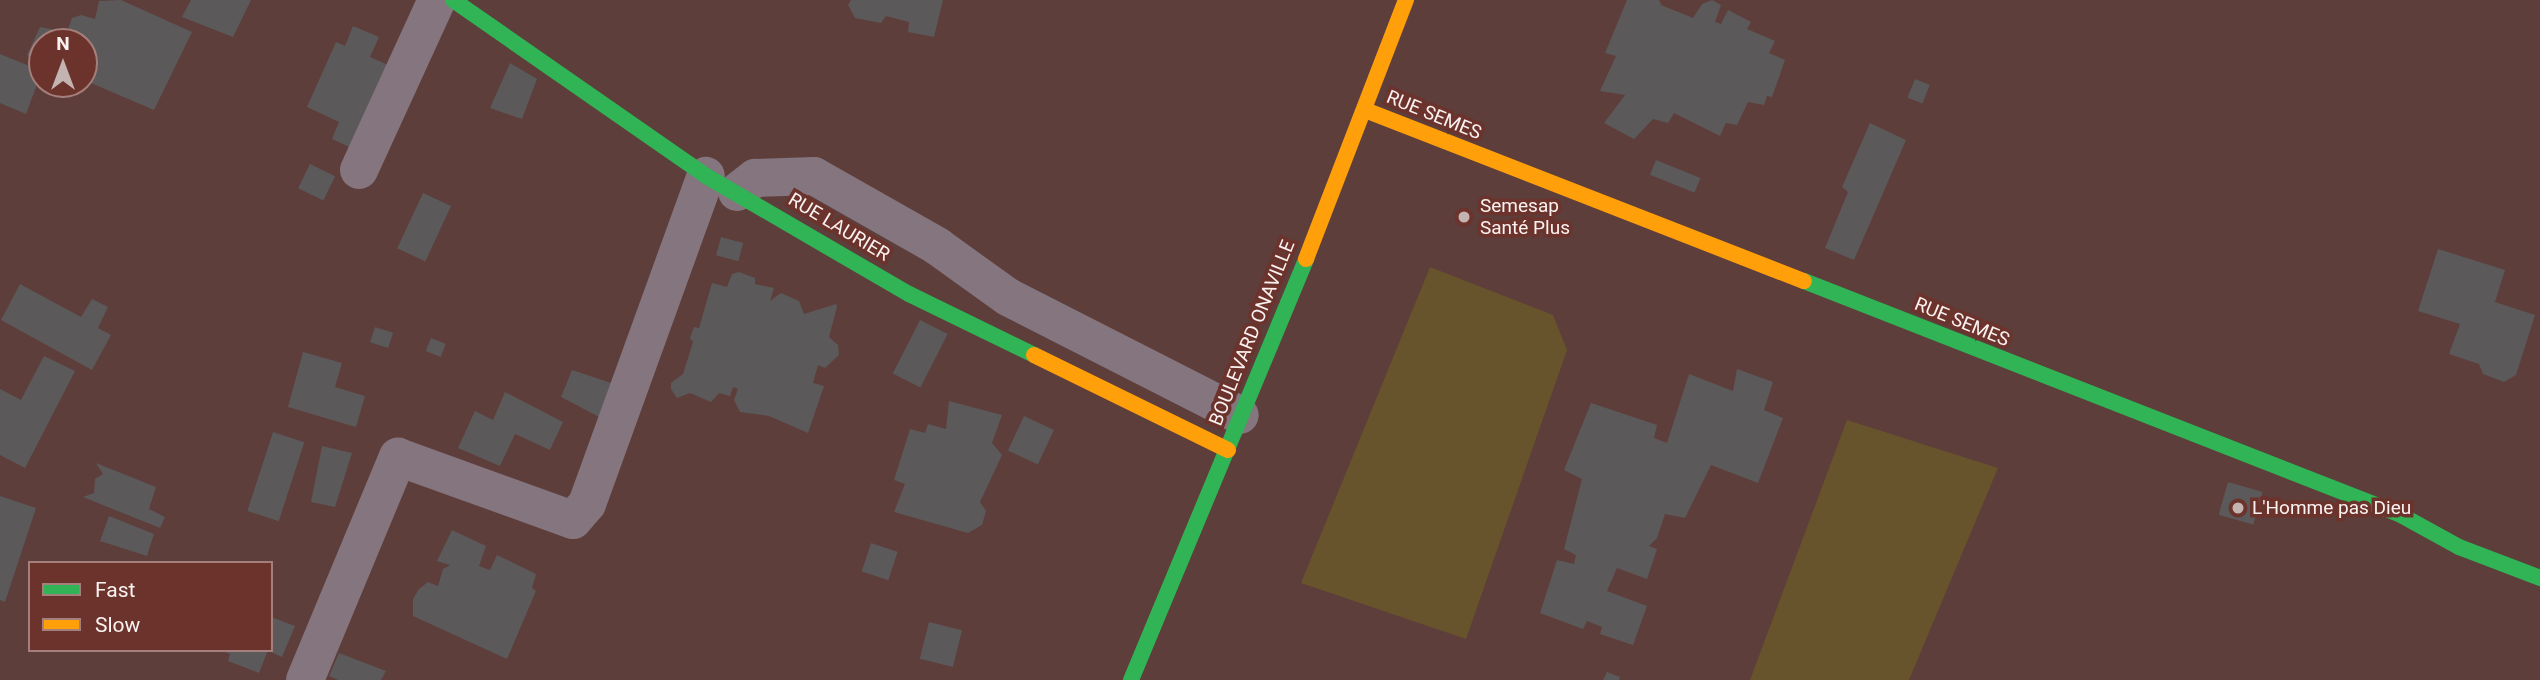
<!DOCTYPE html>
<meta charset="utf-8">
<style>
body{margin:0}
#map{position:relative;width:2540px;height:680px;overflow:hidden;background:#5d3e3b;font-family:Roboto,sans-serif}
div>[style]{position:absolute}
.green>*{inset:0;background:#67532c}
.building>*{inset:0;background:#5c595a;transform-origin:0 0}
.street>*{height:38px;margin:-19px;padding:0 19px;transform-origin:19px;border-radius:19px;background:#84757e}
.fast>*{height:16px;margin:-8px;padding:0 8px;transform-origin:8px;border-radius:8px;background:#30b455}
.slow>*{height:16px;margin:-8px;padding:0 8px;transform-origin:8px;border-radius:8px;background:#ff9f0a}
.dots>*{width:19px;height:19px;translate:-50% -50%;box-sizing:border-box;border:4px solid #6c332c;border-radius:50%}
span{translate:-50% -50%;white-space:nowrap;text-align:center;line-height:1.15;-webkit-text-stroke:7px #6c332c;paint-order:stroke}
.street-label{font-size:19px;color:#faf2f1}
.poi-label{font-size:19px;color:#faf2f1}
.left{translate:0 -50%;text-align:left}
.legend{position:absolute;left:28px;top:561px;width:245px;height:91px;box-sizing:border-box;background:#6c332c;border:2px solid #a57f7b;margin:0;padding:9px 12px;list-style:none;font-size:21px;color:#faf2f1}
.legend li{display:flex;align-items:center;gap:14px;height:35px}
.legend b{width:35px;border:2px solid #a57f7b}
.north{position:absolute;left:28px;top:28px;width:70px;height:70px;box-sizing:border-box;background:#6c332c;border:2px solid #a57f7b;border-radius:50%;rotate:0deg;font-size:19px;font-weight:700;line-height:28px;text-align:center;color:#faf2f1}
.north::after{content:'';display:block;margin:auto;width:24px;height:32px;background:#c3b3b1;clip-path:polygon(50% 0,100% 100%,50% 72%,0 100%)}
</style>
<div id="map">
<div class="green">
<i style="clip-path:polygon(1430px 267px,1553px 315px,1567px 350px,1466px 639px,1301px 583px)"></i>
<i style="clip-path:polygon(1847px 420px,1998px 468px,1909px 680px,1750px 680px)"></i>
</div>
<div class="building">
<i style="clip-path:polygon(121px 0,192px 32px,154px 110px,84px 80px,84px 42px,42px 42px,42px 62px,27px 55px,40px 27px,67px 32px,72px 18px,81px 15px,95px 19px,99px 1px)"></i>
<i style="clip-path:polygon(191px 0,251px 0,233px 37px,182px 17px)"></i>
<i style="clip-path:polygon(851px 0,943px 0,934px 37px,908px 32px,909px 22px,886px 16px,881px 23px,855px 18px,848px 5px)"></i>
<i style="clip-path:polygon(1627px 0,1659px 0,1661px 5px,1693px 18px,1702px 4px,1712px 0,1721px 5px,1715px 22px,1721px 24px,1728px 10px,1751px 22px,1747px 29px,1775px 41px,1769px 53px,1785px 60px,1772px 97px,1767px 96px,1764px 105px,1748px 102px,1737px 125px,1726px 123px,1720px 136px,1674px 113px,1668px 123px,1653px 119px,1634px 139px,1604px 123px,1625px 95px,1600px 91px,1616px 56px,1605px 53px)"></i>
<i style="clip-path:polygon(353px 26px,379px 37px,370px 57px,393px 67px,356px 150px,332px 139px,339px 122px,307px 107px,336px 42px,345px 46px)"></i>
<i style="clip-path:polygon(0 54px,42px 71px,26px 114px,0 103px)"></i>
<i style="clip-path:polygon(510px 63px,537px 79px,522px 119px,490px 108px)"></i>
<i style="left:1915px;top:79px;width:16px;height:20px;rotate:22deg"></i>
<i style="clip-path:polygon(1870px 123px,1906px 140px,1854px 260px,1825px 248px,1848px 192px,1842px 187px)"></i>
<i style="left:1656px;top:160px;width:48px;height:16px;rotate:22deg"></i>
<i style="left:310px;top:164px;width:28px;height:27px;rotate:26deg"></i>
<i style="left:423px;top:193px;width:31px;height:61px;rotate:25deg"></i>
<i style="left:721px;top:237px;width:23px;height:19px;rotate:15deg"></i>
<i style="clip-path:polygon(2438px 249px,2505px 270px,2495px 302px,2535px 315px,2516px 375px,2504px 382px,2483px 374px,2479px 364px,2449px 354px,2460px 324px,2418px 311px)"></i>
<i style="clip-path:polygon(739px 272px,755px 278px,755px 284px,774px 288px,770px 301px,781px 293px,799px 301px,804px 314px,836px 304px,837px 307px,829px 337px,838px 345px,839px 355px,825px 368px,818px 365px,813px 383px,824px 386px,808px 433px,769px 416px,740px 412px,734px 400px,738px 389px,733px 387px,730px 396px,719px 393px,711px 402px,690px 393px,677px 398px,671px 389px,671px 383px,683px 374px,693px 342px,690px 338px,694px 327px,699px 328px,712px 283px,727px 287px,732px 274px)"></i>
<i style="clip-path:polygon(20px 284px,81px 317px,92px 299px,108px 307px,98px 328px,111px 335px,92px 370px,1px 320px)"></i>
<i style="left:920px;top:320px;width:31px;height:60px;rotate:27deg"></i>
<i style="left:375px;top:327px;width:19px;height:16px;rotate:18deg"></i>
<i style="left:431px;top:338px;width:16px;height:14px;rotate:22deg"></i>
<i style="clip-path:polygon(303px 352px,342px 363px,335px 387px,365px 396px,356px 427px,288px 407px)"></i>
<i style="clip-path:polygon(44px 356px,75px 371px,25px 468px,0 455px,0 389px,21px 400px)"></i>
<i style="clip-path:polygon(1737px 369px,1773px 382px,1764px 410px,1783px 418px,1758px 483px,1711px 465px,1685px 518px,1665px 514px,1657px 538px,1649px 546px,1657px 549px,1647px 579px,1617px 568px,1607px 591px,1647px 606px,1633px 645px,1600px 634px,1602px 627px,1587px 621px,1583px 629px,1540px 613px,1557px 560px,1574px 564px,1576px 555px,1564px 549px,1582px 479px,1564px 470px,1591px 403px,1657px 425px,1654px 438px,1667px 443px,1689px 374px,1733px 391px)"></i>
<i style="clip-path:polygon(572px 370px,614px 384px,603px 419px,561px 397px)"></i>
<i style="clip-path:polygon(505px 392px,563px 422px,550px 450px,515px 434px,500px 466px,458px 448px,475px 411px,493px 420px)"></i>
<i style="clip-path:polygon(949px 401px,1002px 415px,992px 443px,1002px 455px,980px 502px,986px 511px,982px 525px,968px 533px,894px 512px,905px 484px,894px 480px,910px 429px,925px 433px,928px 424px,946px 429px)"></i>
<i style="left:1024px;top:416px;width:33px;height:38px;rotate:25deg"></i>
<i style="left:273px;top:432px;width:33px;height:83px;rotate:18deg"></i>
<i style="clip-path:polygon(322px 446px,352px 453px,335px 507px,311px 502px)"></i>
<i style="clip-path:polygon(96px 463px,156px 487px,149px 509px,165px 517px,160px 528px,83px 497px,94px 493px,95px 479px,103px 474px)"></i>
<i style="left:2228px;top:482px;width:36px;height:34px;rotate:16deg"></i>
<i style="clip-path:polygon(0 496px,36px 508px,5px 602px,0 600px)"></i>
<i style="clip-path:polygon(109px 516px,154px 534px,147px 556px,100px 541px)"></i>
<i style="clip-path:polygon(452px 530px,486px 546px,479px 566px,490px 570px,497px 555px,536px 574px,532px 588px,536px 591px,507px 659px,413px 616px,413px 599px,419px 589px,428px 582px,438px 586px,443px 569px,450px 565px,437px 561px)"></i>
<i style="left:871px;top:543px;width:28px;height:30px;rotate:18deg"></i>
<i style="clip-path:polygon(271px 617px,295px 626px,282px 657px,271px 652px)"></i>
<i style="left:929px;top:622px;width:34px;height:38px;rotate:14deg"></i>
<i style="clip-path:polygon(220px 650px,268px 650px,259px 673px,228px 661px,230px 654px)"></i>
<i style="clip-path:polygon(339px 653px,386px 671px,381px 680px,338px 680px,329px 676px)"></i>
<i style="clip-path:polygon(1607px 672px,1620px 677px,1619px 680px,1603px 680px)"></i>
</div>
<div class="street">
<i style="left:359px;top:170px;width:187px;rotate:-65.4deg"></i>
<i style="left:737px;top:192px;width:23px;rotate:-38deg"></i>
<i style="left:755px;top:178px;width:59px;rotate:-1.9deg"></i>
<i style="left:814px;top:176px;width:142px;rotate:29.6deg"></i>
<i style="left:937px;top:246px;width:87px;rotate:35.7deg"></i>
<i style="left:1008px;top:297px;width:260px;rotate:27deg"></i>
<i style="left:305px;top:680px;width:242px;rotate:-67.4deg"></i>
<i style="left:398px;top:457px;width:186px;rotate:19.8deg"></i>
<i style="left:573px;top:520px;width:21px;rotate:-49deg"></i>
<i style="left:587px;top:504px;width:349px;rotate:-70.1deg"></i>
</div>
<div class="fast">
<i style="left:453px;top:0;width:308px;rotate:34.8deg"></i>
<i style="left:706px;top:176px;width:235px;rotate:30.2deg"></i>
<i style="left:909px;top:294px;width:139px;rotate:26deg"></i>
<i style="left:1804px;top:281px;width:639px;rotate:21.39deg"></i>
<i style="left:2399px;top:514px;width:68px;rotate:28.8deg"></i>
<i style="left:2459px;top:547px;width:87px;rotate:20.9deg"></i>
<i style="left:1131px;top:680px;width:456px;rotate:-67.4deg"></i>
</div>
<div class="slow">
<i style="left:1365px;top:110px;width:471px;rotate:21.3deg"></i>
<i style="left:1306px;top:259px;width:278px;rotate:-68.9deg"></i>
<i style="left:1034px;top:355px;width:216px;rotate:26.1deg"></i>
</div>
<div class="dots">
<i style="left:1464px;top:217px;background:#c3b3b1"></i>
<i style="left:2238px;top:508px;background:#c3b3b1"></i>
</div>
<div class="street-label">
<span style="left:1434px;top:115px;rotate:22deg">RUE SEMES</span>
<span style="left:839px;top:227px;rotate:31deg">RUE LAURIER</span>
<span style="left:1962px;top:322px;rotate:22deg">RUE SEMES</span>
<span style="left:1252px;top:333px;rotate:-68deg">BOULEVARD ONAVILLE</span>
</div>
<div class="poi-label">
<span class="left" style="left:1480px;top:217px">Semesap<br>Santé Plus</span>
<span class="left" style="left:2252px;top:508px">L'Homme pas Dieu</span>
</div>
<ul class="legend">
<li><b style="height:9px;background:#30b455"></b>Fast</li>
<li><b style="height:9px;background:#ff9f0a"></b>Slow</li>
</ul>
<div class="north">N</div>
</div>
